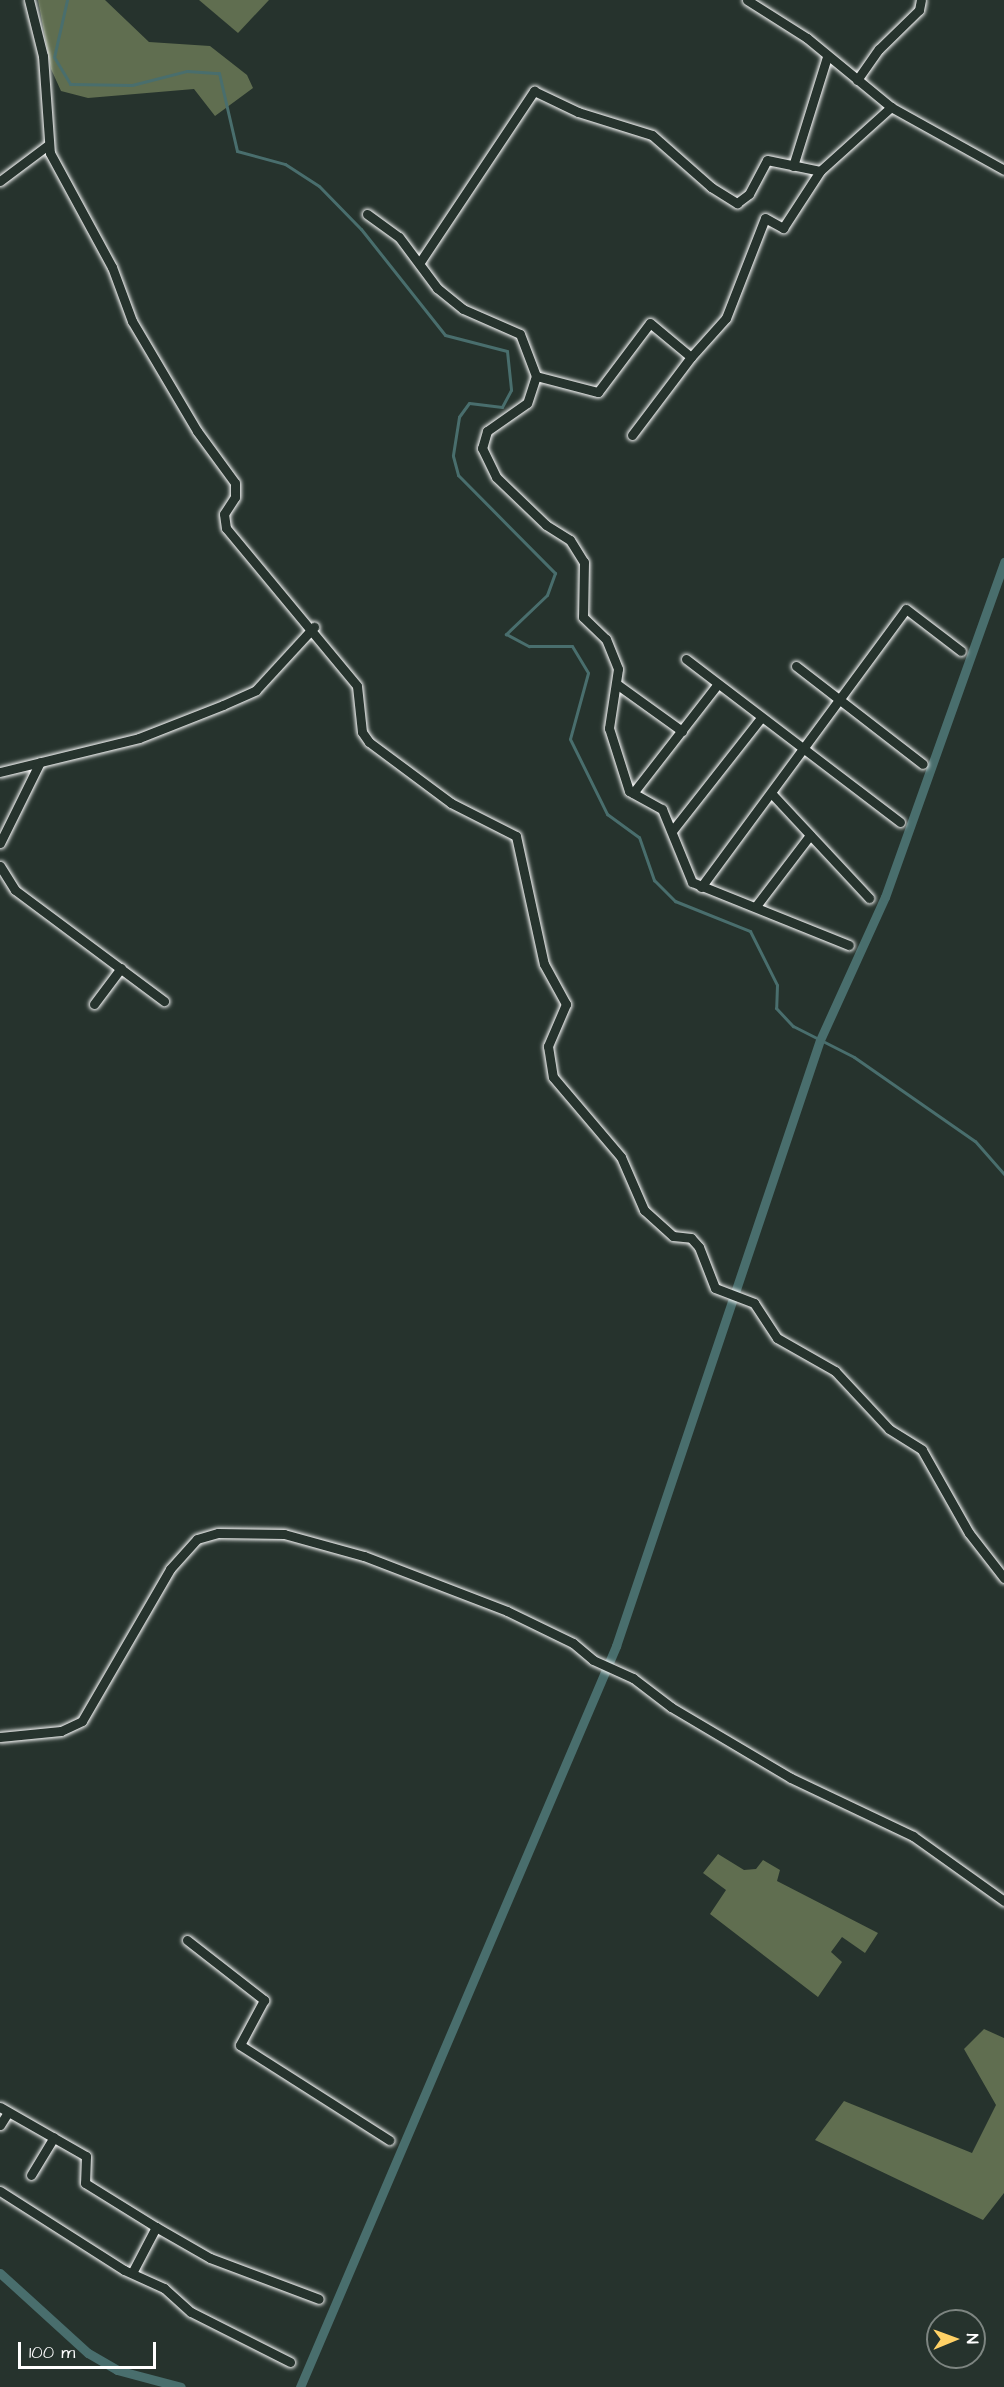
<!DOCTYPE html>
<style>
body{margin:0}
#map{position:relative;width:1004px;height:2387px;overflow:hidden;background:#26332d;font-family:"Architects Daughter",sans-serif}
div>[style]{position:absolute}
.green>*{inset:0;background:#606e50}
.stream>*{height:3px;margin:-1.5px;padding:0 1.5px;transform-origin:1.5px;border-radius:1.5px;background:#496e6d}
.canal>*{height:9px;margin:-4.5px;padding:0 4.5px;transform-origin:4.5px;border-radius:4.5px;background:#496e6d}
.roads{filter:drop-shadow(0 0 2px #fff) drop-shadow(0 0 2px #fff)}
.minor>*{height:9px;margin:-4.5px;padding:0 4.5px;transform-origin:4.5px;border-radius:4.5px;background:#26332d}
span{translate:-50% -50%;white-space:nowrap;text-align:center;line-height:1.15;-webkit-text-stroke:5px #26332d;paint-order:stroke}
.north{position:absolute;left:926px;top:2309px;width:60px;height:60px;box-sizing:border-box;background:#26332d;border:2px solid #7d8581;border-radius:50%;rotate:89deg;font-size:16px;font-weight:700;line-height:24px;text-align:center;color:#fff}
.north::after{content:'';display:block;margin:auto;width:21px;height:27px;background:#ffd166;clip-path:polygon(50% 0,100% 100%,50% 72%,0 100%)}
.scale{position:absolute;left:18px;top:2342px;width:138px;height:27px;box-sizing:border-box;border:3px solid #fff;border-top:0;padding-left:8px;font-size:18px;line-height:21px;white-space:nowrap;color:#fff;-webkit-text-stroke:4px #26332d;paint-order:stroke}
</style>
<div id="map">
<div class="green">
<i style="clip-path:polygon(38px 0,105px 0,149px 42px,210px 46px,247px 75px,253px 88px,215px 116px,194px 89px,88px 98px,61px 91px,51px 69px)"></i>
<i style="clip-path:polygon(199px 0,269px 0,238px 33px)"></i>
<i style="clip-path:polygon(718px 1854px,744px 1870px,756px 1869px,763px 1860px,780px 1870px,777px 1881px,878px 1933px,865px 1953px,842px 1937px,831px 1952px,842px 1962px,818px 1997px,710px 1914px,726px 1890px,703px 1873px)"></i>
<i style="clip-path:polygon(984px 2029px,1004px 2038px,1004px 2193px,983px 2220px,815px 2140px,844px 2101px,972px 2153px,996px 2105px,964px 2049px)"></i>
</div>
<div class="stream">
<i style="left:67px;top:0;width:58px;rotate:102.8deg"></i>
<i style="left:54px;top:57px;width:31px;rotate:59deg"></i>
<i style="left:70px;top:84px;width:62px;rotate:0.9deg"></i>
<i style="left:132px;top:85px;width:57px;rotate:-14.3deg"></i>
<i style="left:187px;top:71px;width:32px;rotate:4deg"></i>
<i style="left:219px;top:73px;width:80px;rotate:77deg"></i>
<i style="left:237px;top:151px;width:50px;rotate:15.2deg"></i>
<i style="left:285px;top:164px;width:40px;rotate:32.9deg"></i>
<i style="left:319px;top:186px;width:60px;rotate:45.7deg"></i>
<i style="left:361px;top:229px;width:135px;rotate:51.6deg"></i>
<i style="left:445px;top:335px;width:64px;rotate:14.5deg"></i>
<i style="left:507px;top:351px;width:39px;rotate:84deg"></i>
<i style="left:511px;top:390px;width:19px;rotate:118deg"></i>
<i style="left:502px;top:407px;width:33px;rotate:-173deg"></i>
<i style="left:469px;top:403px;width:17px;rotate:126deg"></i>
<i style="left:459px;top:417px;width:39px;rotate:99deg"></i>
<i style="left:453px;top:456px;width:20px;rotate:75deg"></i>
<i style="left:458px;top:475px;width:138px;rotate:45.3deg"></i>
<i style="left:555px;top:573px;width:23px;rotate:110deg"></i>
<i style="left:547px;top:595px;width:57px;rotate:136.4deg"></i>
<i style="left:506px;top:634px;width:26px;rotate:28deg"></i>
<i style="left:529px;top:646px;width:43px"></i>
<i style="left:572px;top:646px;width:31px;rotate:59deg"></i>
<i style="left:588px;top:673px;width:68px;rotate:105.3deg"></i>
<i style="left:570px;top:739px;width:84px;rotate:63.7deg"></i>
<i style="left:607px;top:814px;width:39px;rotate:36deg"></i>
<i style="left:639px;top:837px;width:46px;rotate:70.8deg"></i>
<i style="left:654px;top:880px;width:30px;rotate:45deg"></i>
<i style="left:675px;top:901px;width:81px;rotate:21.8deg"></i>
<i style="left:750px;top:931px;width:60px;rotate:63.4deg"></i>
<i style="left:777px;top:985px;width:23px;rotate:92deg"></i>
<i style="left:776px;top:1008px;width:25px;rotate:47deg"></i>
<i style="left:793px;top:1026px;width:68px;rotate:26.9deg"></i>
<i style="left:854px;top:1057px;width:147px;rotate:34.8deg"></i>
<i style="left:975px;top:1141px;width:44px;rotate:48.7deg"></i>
</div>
<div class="canal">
<i style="left:0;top:2273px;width:119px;rotate:42.3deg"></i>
<i style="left:88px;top:2353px;width:34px;rotate:30deg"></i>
<i style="left:117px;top:2370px;width:66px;rotate:14.9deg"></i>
<i style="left:300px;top:2387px;width:806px;rotate:-66.9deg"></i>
<i style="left:616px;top:1646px;width:639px;rotate:-71.4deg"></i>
<i style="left:820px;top:1040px;width:157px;rotate:-65.6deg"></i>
<i style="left:885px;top:897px;width:356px;rotate:-70.4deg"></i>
</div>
<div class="roads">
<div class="minor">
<i style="left:29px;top:0;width:58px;rotate:76deg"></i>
<i style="left:43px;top:56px;width:97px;rotate:85.9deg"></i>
<i style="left:50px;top:153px;width:130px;rotate:61.5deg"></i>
<i style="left:112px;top:267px;width:58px;rotate:69.7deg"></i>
<i style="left:132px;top:321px;width:128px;rotate:59.4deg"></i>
<i style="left:197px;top:431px;width:64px;rotate:53.8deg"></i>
<i style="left:235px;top:483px;width:14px;rotate:90deg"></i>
<i style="left:235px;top:497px;width:20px;rotate:123deg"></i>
<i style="left:224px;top:514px;width:14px;rotate:82deg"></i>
<i style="left:226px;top:528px;width:205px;rotate:50.3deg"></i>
<i style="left:357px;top:686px;width:46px;rotate:83.8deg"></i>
<i style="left:362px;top:732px;width:12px;rotate:55deg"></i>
<i style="left:369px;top:742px;width:102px;rotate:36.6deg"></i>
<i style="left:451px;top:803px;width:73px;rotate:26.9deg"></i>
<i style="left:516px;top:836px;width:131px;rotate:77.7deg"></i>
<i style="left:544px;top:964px;width:46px;rotate:61.2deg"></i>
<i style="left:566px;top:1004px;width:46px;rotate:113.2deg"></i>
<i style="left:548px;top:1046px;width:31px;rotate:81deg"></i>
<i style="left:553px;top:1077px;width:105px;rotate:49.6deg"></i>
<i style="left:621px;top:1157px;width:58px;rotate:66.5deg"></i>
<i style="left:644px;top:1210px;width:39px;rotate:42deg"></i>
<i style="left:673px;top:1236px;width:18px;rotate:6deg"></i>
<i style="left:691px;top:1238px;width:12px;rotate:48deg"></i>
<i style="left:699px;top:1247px;width:44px;rotate:68.7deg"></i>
<i style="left:715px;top:1288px;width:42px;rotate:21deg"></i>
<i style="left:754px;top:1303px;width:42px;rotate:56.7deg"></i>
<i style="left:777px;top:1338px;width:67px;rotate:29.6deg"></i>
<i style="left:835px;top:1371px;width:79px;rotate:47deg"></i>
<i style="left:889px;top:1429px;width:39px;rotate:32deg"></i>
<i style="left:922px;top:1450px;width:95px;rotate:60.5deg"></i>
<i style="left:969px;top:1533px;width:57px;rotate:52.1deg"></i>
<i style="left:747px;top:0;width:71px;rotate:32.3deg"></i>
<i style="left:807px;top:38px;width:109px;rotate:39.4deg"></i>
<i style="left:891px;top:107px;width:129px;rotate:29.1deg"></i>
<i style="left:857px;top:80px;width:38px;rotate:-55deg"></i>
<i style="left:879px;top:49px;width:56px;rotate:-44.3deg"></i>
<i style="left:919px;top:10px;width:10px;rotate:-79deg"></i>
<i style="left:793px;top:166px;width:114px;rotate:-72.7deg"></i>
<i style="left:0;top:181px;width:60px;rotate:-36.9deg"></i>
<i style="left:367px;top:214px;width:39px;rotate:36deg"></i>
<i style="left:399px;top:237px;width:64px;rotate:53.3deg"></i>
<i style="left:437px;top:288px;width:33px;rotate:39deg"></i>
<i style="left:463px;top:309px;width:62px;rotate:23.7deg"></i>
<i style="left:520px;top:334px;width:45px;rotate:69.1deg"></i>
<i style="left:536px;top:376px;width:64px;rotate:14.5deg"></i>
<i style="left:598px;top:392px;width:86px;rotate:-53deg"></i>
<i style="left:650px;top:323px;width:53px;rotate:39.7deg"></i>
<i style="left:691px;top:357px;width:52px;rotate:-48.1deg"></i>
<i style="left:726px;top:318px;width:107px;rotate:-68.7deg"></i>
<i style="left:765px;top:218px;width:21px;rotate:29deg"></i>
<i style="left:783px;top:228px;width:68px;rotate:-57deg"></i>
<i style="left:420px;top:262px;width:206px;rotate:-56.3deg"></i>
<i style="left:534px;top:91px;width:49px;rotate:25.5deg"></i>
<i style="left:578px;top:112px;width:77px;rotate:17.3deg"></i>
<i style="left:652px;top:135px;width:79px;rotate:41.4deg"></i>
<i style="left:711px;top:187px;width:31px;rotate:32deg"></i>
<i style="left:737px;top:203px;width:15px;rotate:-37deg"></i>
<i style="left:749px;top:194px;width:38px;rotate:-62deg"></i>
<i style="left:767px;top:160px;width:54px;rotate:11.7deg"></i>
<i style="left:820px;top:171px;width:96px;rotate:-42deg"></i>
<i style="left:536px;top:376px;width:28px;rotate:108deg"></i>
<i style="left:527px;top:403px;width:49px;rotate:145deg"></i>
<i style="left:487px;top:431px;width:18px;rotate:106deg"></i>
<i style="left:482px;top:448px;width:32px;rotate:64deg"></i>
<i style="left:496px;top:477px;width:69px;rotate:43.8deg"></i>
<i style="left:546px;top:525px;width:28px;rotate:32deg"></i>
<i style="left:570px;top:540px;width:26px;rotate:58deg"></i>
<i style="left:584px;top:562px;width:55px;rotate:91deg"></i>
<i style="left:583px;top:617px;width:32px;rotate:44deg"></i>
<i style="left:606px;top:639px;width:32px;rotate:68deg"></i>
<i style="left:618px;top:669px;width:60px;rotate:98.7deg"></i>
<i style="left:609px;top:728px;width:66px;rotate:72.4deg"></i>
<i style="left:629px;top:791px;width:38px;rotate:29deg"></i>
<i style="left:662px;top:809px;width:79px;rotate:67.7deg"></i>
<i style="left:692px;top:882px;width:169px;rotate:21.9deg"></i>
<i style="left:632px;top:435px;width:98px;rotate:-52.9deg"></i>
<i style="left:686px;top:659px;width:269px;rotate:37.3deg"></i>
<i style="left:796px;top:666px;width:160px;rotate:37.7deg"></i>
<i style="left:618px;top:685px;width:79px;rotate:35.7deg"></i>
<i style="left:0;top:772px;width:143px;rotate:-13.7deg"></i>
<i style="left:139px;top:738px;width:90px;rotate:-21.4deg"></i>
<i style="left:223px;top:705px;width:36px;rotate:-24deg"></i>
<i style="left:256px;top:690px;width:86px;rotate:-47.4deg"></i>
<i style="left:633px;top:793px;width:138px;rotate:-52.1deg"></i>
<i style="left:773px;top:795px;width:141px;rotate:47deg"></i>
<i style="left:672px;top:831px;width:144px;rotate:-51.8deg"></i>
<i style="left:0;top:843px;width:90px;rotate:-63.7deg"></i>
<i style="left:0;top:866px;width:28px;rotate:58deg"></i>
<i style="left:15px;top:890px;width:186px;rotate:36.7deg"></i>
<i style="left:701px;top:887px;width:345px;rotate:-53.6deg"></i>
<i style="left:906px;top:609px;width:69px;rotate:37.4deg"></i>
<i style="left:756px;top:906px;width:89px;rotate:-52.7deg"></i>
<i style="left:94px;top:1004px;width:45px;rotate:-53.1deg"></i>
<i style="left:0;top:1737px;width:61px;rotate:-5.6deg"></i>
<i style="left:61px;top:1731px;width:23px;rotate:-25deg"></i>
<i style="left:82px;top:1721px;width:176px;rotate:-59.9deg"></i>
<i style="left:170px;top:1569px;width:40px;rotate:-48deg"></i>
<i style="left:197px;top:1539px;width:22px;rotate:-16deg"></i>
<i style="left:218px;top:1533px;width:66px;rotate:0.9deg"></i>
<i style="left:284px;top:1534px;width:83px;rotate:15.4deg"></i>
<i style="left:364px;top:1556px;width:153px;rotate:21deg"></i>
<i style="left:507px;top:1611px;width:73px;rotate:25.9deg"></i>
<i style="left:573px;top:1643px;width:26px;rotate:40deg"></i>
<i style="left:593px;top:1660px;width:44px;rotate:24.2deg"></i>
<i style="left:633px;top:1678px;width:48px;rotate:37.3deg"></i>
<i style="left:671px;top:1707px;width:139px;rotate:30.6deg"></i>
<i style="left:791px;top:1778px;width:135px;rotate:25.4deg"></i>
<i style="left:913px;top:1836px;width:112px;rotate:35.5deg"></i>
<i style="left:187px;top:1940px;width:98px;rotate:37.9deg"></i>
<i style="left:264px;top:2000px;width:51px;rotate:118.1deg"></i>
<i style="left:240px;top:2045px;width:177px;rotate:32.5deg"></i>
<i style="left:0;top:2107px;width:99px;rotate:29.7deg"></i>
<i style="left:86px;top:2156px;width:27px;rotate:92deg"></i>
<i style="left:85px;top:2183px;width:84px;rotate:31.8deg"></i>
<i style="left:156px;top:2227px;width:62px;rotate:29.9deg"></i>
<i style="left:210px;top:2258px;width:116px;rotate:20.6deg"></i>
<i style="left:0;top:2125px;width:15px;rotate:-58deg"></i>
<i style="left:31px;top:2175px;width:44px;rotate:-58.8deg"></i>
<i style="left:0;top:2191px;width:147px;rotate:32.5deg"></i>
<i style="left:124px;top:2270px;width:44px;rotate:24.2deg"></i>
<i style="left:164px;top:2288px;width:36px;rotate:42deg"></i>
<i style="left:191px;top:2312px;width:111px;rotate:26.8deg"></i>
<i style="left:132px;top:2273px;width:52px;rotate:-62.4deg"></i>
</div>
</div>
<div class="north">N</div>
<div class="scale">100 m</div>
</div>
